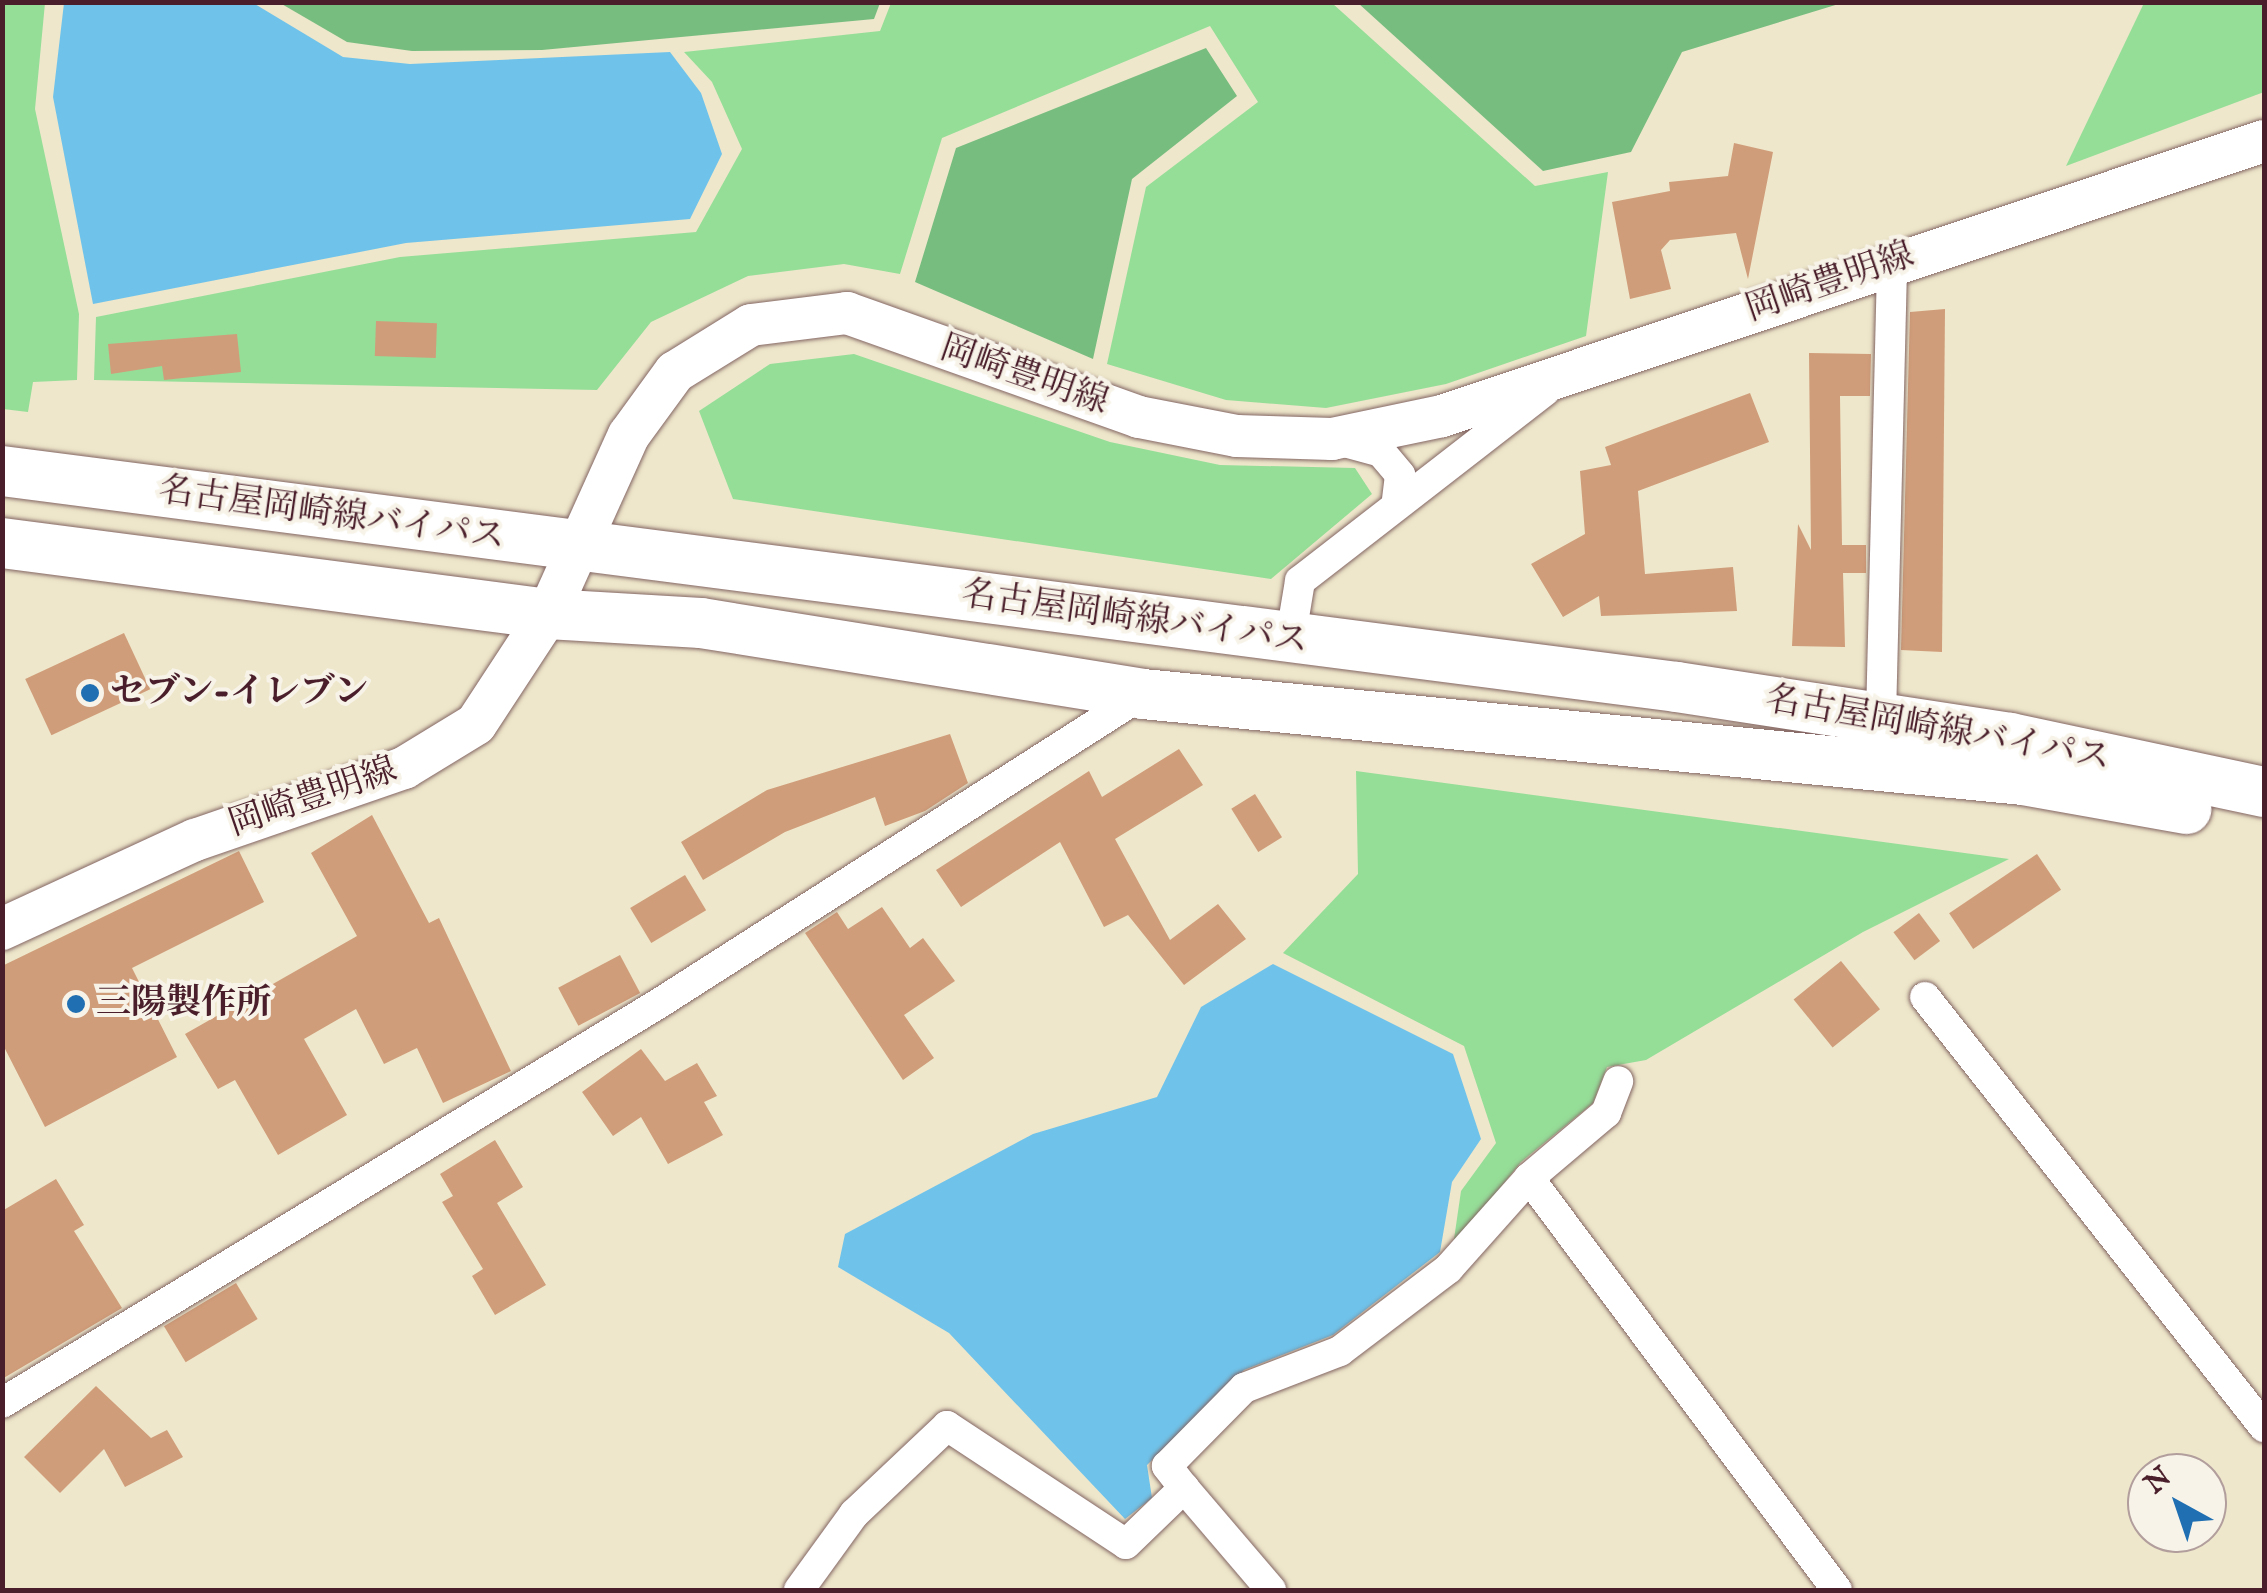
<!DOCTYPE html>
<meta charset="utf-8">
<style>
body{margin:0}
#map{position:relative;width:2267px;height:1593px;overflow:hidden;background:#eee7cb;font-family:"IM FELL English","Noto Serif JP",serif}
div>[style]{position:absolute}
.green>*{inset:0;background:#95de98}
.forest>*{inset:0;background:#78bd80}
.water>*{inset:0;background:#6fc3eb}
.building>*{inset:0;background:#d09d7a;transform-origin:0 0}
.roads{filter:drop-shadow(0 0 2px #836563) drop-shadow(0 0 2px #836563)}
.minor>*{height:30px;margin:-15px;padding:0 15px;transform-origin:15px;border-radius:15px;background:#fff}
.secondary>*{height:42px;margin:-21px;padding:0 21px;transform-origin:21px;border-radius:21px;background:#fff}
.primary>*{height:50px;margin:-25px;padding:0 25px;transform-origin:25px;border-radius:25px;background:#fff}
.dots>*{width:28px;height:28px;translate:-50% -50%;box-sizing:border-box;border:5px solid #f7f3e8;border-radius:50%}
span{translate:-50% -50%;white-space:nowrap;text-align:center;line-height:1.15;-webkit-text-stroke:8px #f7f3e8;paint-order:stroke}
.street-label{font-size:35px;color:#4a1f2b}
.poi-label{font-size:35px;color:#4a1f2b;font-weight:700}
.left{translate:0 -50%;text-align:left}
.frame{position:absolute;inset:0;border:5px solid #4a1f2b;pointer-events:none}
.north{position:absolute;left:2127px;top:1453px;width:100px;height:100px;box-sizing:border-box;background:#f7f3e8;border:2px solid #b29e9c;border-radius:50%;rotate:320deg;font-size:28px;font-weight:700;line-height:40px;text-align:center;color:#4a1f2b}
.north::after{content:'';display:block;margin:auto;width:35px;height:45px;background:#1f6fb2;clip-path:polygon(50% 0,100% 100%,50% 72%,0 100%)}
</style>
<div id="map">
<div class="green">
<i style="clip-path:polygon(3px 2px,45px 3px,35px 109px,79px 314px,77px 380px,33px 382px,28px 412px,3px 409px)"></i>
<i style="clip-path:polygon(891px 3px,1332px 3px,1535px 186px,1608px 172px,1586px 336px,1446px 384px,1326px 408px,1226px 400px,1107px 364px,1146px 187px,1258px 102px,1210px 26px,942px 138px,900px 274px,844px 264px,748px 276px,651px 322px,597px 390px,94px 380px,96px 317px,400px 257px,696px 232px,742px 149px,712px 82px,684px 52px,880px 31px)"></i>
<i style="clip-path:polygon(2144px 3px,2264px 3px,2264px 92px,2066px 166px)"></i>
<i style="clip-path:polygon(854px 354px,1110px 442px,1220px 465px,1355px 468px,1372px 494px,1271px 579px,733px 499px,699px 411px,770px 364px)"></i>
<i style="clip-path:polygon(1356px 771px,2009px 859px,1863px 932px,1646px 1060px,1607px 1067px,1593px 1103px,1521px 1162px,1453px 1246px,1461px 1191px,1496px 1143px,1464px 1046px,1283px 953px,1358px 874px)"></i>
</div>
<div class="forest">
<i style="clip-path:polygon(280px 3px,880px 3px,874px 19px,542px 50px,412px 51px,347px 42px)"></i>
<i style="clip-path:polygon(1358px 3px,1842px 3px,1682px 52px,1631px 152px,1543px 171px)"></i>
<i style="clip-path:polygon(1206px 48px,1237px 96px,1132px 179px,1093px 359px,915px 282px,956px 148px)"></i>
</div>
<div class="water">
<i style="clip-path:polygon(64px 3px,253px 3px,343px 57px,410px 64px,670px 52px,701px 93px,722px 154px,690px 219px,406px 243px,93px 304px,53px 97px)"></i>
<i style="clip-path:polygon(1273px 964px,1453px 1054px,1481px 1139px,1452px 1182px,1440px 1252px,1333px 1335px,1244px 1370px,1147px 1465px,1152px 1498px,1125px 1519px,949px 1333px,838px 1267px,845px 1234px,1033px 1134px,1157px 1097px,1201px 1007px)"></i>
</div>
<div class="building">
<i style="clip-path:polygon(1734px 143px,1773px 152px,1748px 279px,1736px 233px,1670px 240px,1661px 250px,1671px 289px,1630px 299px,1612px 202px,1670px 191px,1669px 182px,1728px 176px)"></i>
<i style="clip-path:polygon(1945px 309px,1942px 652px,1901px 650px,1910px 312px)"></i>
<i style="left:376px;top:321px;width:61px;height:35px;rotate:2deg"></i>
<i style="clip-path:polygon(237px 334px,241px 372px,164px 380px,162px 366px,111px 374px,108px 344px)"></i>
<i style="clip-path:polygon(1809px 353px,1871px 354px,1870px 396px,1840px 396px,1842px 545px,1866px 545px,1866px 573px,1843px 573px,1845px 647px,1792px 646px,1798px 524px,1811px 550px)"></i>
<i style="clip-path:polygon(1750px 393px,1769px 442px,1638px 491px,1645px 574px,1733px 567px,1737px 611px,1601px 616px,1599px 596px,1563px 617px,1531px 564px,1585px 534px,1580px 471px,1611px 465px,1605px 447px)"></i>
<i style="left:124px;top:633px;width:62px;height:109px;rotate:65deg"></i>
<i style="clip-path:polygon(950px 734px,968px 783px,925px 811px,885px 826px,875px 797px,785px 832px,703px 880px,681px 842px,767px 790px)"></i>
<i style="clip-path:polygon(1179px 749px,1203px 785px,1115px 839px,1170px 940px,1218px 904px,1246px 939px,1184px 985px,1128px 915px,1104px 927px,1060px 842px,961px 907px,936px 870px,1089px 771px,1102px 797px)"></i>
<i style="left:1255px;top:794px;width:51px;height:28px;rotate:58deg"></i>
<i style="clip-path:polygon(372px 815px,429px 923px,439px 918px,511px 1071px,443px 1103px,417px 1048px,384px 1064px,356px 1009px,304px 1039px,347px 1115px,278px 1155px,235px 1080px,218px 1089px,185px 1034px,357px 936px,311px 853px)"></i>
<i style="clip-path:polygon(239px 851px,264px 902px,132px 968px,177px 1057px,45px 1127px,2px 1043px,2px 966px)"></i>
<i style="left:2037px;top:854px;width:43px;height:106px;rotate:56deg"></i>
<i style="left:685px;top:875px;width:41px;height:64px;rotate:59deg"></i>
<i style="clip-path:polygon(882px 907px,910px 948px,923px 938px,955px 981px,904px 1015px,934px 1058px,903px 1080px,805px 933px,837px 912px,848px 929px)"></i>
<i style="left:1919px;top:913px;width:35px;height:32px;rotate:53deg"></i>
<i style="left:620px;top:955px;width:43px;height:70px;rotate:62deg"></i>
<i style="left:1841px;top:961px;width:62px;height:61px;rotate:51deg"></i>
<i style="clip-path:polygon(641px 1049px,665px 1081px,697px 1063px,717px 1096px,704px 1102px,723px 1135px,668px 1164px,641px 1117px,613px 1136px,582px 1092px)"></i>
<i style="clip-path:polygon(495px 1140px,523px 1187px,497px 1203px,546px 1285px,495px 1315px,472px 1276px,483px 1269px,442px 1202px,453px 1196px,440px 1174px)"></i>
<i style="clip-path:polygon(56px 1179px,84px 1225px,74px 1231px,122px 1308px,2px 1379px,2px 1211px)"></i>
<i style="left:236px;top:1283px;width:42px;height:84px;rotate:59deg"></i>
<i style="clip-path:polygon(96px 1386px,151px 1438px,167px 1430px,183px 1457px,125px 1487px,104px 1449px,60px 1493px,24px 1457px)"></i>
</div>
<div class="roads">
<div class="minor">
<i style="left:1341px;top:441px;width:41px;rotate:15.4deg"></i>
<i style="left:1381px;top:452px;width:30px;rotate:50deg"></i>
<i style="left:1400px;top:475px;width:31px;rotate:97deg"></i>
<i style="left:1290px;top:641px;width:61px;rotate:-80.5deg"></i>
<i style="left:1300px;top:581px;width:311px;rotate:-37.8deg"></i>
<i style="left:1881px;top:718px;width:457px;rotate:-88.6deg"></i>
<i style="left:1925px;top:997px;width:548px;rotate:51.75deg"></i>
<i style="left:1529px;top:1178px;width:514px;rotate:53.22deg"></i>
<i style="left:2px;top:1403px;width:768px;rotate:-31.31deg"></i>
<i style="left:658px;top:1004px;width:576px;rotate:-32.59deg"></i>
<i style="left:1184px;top:1488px;width:134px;rotate:49.5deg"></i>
<i style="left:799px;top:1590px;width:94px;rotate:-54.1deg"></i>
<i style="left:854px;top:1514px;width:128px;rotate:-43.4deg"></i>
<i style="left:947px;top:1426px;width:214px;rotate:33.4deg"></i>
<i style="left:1126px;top:1544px;width:81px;rotate:-44deg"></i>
<i style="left:1184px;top:1488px;width:28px;rotate:-128deg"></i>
<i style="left:1167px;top:1466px;width:110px;rotate:-45.4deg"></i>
<i style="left:1244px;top:1388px;width:103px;rotate:-21.1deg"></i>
<i style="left:1340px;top:1351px;width:136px;rotate:-37.2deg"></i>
<i style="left:1448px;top:1269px;width:122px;rotate:-48.3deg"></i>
<i style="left:1529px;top:1178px;width:101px;rotate:-40.2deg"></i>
<i style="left:1606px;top:1113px;width:34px;rotate:-69deg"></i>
</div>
<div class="secondary">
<i style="left:2px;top:929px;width:213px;rotate:-24.8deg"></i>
<i style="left:195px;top:840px;width:221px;rotate:-19deg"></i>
<i style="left:404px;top:768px;width:84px;rotate:-31.4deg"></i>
<i style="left:476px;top:724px;width:131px;rotate:-56.8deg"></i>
<i style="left:548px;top:614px;width:196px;rotate:-65.7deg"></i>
<i style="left:629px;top:435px;width:78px;rotate:-53.9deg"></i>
<i style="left:675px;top:372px;width:89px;rotate:-31.7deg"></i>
<i style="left:751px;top:325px;width:97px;rotate:-7.1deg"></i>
<i style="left:847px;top:313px;width:310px;rotate:19.6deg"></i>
<i style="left:1139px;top:417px;width:100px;rotate:11deg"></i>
<i style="left:1237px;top:436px;width:95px;rotate:1.8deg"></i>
<i style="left:1332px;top:439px;width:112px;rotate:-11.8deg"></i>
<i style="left:1442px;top:416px;width:867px;rotate:-18.5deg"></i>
</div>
<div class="primary">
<i style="left:2px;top:471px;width:1689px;rotate:7.35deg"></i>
<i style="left:1677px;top:687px;width:337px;rotate:8.7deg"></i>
<i style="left:2010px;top:738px;width:260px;rotate:12deg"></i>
<i style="left:2px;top:543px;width:551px;rotate:7.41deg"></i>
<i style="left:548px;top:614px;width:153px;rotate:3.4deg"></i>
<i style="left:701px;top:623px;width:448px;rotate:9.1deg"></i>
<i style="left:1143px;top:694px;width:884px;rotate:5.58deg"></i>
<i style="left:2023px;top:780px;width:166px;rotate:10.1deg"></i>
</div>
</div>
<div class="dots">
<i style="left:90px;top:693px;background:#1f6fb2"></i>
<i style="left:76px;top:1004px;background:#1f6fb2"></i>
</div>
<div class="street-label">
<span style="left:1830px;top:283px;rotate:-19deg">岡崎豊明線</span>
<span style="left:1024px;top:376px;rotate:19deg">岡崎豊明線</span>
<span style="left:332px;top:515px;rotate:8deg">名古屋岡崎線バイパス</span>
<span style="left:1135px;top:619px;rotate:8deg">名古屋岡崎線バイパス</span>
<span style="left:1938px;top:730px;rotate:10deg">名古屋岡崎線バイパス</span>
<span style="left:313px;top:798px;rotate:-19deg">岡崎豊明線</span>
</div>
<div class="poi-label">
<span class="left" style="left:110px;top:693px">セブン-イレブン</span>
<span class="left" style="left:96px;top:1004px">三陽製作所</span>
</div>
<div class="frame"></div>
<div class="north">N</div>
</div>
